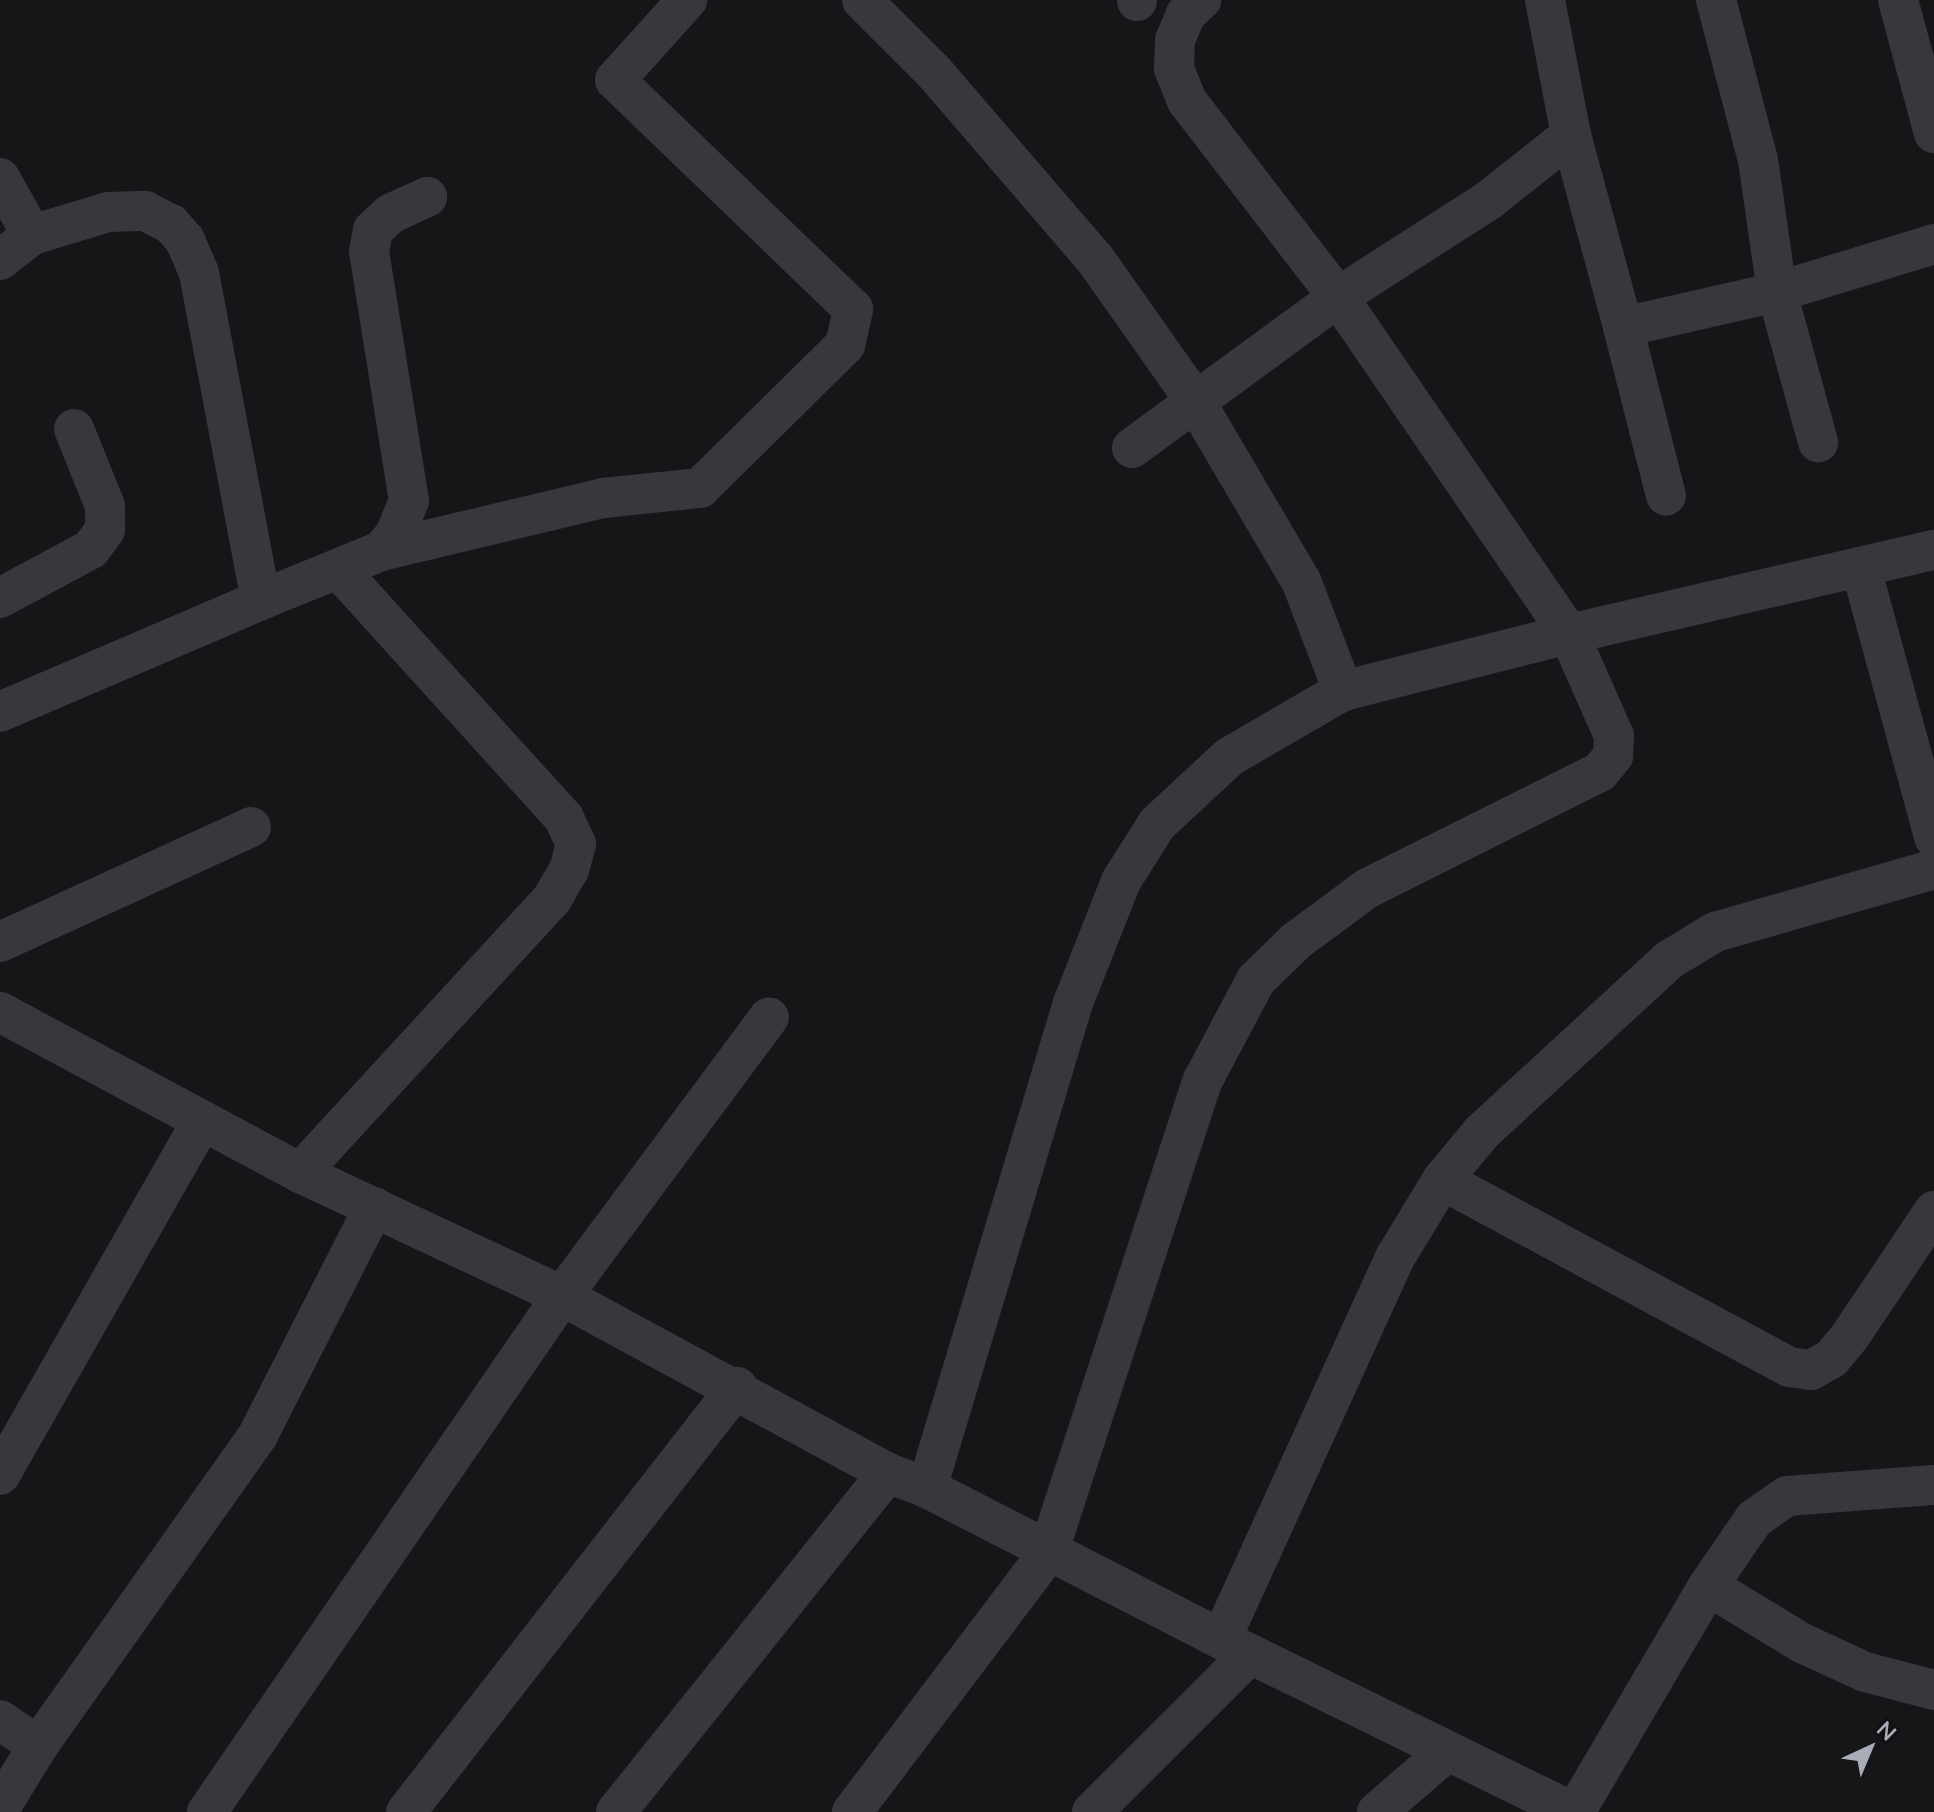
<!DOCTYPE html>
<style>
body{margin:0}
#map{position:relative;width:1934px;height:1812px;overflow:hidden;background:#161618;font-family:Mulish,sans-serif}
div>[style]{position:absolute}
.minor>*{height:40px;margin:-20px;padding:0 20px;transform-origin:20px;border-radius:20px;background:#37383d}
span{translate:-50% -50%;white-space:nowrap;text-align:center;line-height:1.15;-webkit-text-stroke:6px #111113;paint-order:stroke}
.north{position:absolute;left:1830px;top:1708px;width:80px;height:80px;-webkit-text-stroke:6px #111113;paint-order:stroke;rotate:44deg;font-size:22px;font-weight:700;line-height:32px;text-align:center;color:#a8adb8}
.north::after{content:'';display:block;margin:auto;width:28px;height:36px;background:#a8adb8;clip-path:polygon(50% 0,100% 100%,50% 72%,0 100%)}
</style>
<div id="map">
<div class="minor">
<i style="left:862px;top:0;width:102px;rotate:45deg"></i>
<i style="left:934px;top:72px;width:247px;rotate:49.3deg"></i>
<i style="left:1095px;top:259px;width:174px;rotate:54.8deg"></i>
<i style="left:1195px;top:401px;width:211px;rotate:59.5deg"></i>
<i style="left:1302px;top:583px;width:116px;rotate:69.2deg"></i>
<i style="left:1137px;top:0;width:1px;rotate:90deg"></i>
<i style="left:1545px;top:0;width:137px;rotate:79.1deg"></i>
<i style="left:1571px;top:135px;width:199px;rotate:74.8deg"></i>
<i style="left:1623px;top:327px;width:158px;rotate:-12.8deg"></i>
<i style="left:1777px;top:292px;width:164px;rotate:-17deg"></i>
<i style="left:1716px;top:0;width:165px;rotate:75.3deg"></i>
<i style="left:1758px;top:160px;width:133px;rotate:81.8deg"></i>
<i style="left:1777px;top:292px;width:156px;rotate:74.7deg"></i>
<i style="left:1898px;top:0;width:138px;rotate:74.9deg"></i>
<i style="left:0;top:178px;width:65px;rotate:60.7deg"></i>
<i style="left:0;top:260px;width:41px;rotate:-38deg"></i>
<i style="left:32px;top:235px;width:79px;rotate:-16.8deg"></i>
<i style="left:108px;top:212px;width:37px;rotate:-2deg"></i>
<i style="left:145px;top:211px;width:29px;rotate:27deg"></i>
<i style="left:171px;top:224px;width:21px;rotate:49deg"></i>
<i style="left:185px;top:240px;width:36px;rotate:67deg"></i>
<i style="left:199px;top:273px;width:333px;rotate:79.3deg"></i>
<i style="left:261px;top:600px;width:284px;rotate:156.8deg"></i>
<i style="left:1623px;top:327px;width:174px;rotate:75.7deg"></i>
<i style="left:1132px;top:448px;width:255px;rotate:-36.2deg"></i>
<i style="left:1338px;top:297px;width:179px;rotate:-32.7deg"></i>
<i style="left:1489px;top:200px;width:105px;rotate:-38.4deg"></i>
<i style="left:381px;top:551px;width:228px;rotate:-13.4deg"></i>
<i style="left:603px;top:498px;width:98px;rotate:-5.9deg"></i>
<i style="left:700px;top:488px;width:204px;rotate:-44.6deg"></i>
<i style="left:845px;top:345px;width:37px;rotate:-77deg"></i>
<i style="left:853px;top:309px;width:330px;rotate:-136.1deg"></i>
<i style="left:615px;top:80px;width:108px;rotate:-48deg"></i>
<i style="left:1861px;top:568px;width:279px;rotate:74.8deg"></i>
<i style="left:0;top:598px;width:103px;rotate:-28.3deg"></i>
<i style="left:91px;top:549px;width:24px;rotate:-54deg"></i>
<i style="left:105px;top:530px;width:24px;rotate:-90deg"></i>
<i style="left:105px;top:506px;width:83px;rotate:-111.9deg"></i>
<i style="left:261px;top:600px;width:130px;rotate:-22.2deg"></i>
<i style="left:381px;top:551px;width:21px;rotate:-49deg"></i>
<i style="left:395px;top:535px;width:37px;rotate:-68deg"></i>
<i style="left:409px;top:501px;width:252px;rotate:-99.1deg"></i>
<i style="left:369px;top:252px;width:22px;rotate:-80deg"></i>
<i style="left:373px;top:230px;width:23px;rotate:-43deg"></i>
<i style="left:390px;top:214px;width:41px;rotate:-24.7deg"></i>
<i style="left:0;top:942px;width:276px;rotate:-24.6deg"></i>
<i style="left:0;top:1012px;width:340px;rotate:28.2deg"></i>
<i style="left:300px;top:1173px;width:289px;rotate:25.1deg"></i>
<i style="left:562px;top:1296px;width:371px;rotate:28.5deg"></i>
<i style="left:888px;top:1473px;width:42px;rotate:21deg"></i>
<i style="left:927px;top:1488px;width:363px;rotate:27.2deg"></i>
<i style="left:1250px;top:1654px;width:359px;rotate:26.1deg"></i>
<i style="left:300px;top:1173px;width:372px;rotate:-47.4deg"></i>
<i style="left:552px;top:899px;width:34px;rotate:-60deg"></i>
<i style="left:569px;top:870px;width:27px;rotate:-75deg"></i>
<i style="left:576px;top:844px;width:29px;rotate:-115deg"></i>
<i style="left:564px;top:818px;width:333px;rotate:-132.2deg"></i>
<i style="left:1442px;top:1180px;width:394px;rotate:28.3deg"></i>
<i style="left:1789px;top:1367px;width:22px;rotate:8deg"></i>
<i style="left:1811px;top:1370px;width:23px;rotate:-29deg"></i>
<i style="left:1831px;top:1359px;width:30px;rotate:-50deg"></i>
<i style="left:1850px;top:1336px;width:151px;rotate:-56.1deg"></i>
<i style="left:0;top:1475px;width:408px;rotate:-60.3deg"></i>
<i style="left:927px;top:1488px;width:506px;rotate:-73.25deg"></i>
<i style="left:1073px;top:1003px;width:131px;rotate:-68.5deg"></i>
<i style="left:1121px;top:881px;width:67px;rotate:-57.7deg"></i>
<i style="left:1157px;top:824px;width:98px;rotate:-42.9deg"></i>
<i style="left:1229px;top:757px;width:132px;rotate:-30.1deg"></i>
<i style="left:1343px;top:691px;width:233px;rotate:-14.2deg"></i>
<i style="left:1569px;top:634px;width:409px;rotate:-124.4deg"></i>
<i style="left:1338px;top:297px;width:247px;rotate:-127.6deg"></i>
<i style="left:1187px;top:101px;width:35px;rotate:-112deg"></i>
<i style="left:1174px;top:68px;width:28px;rotate:-88deg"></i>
<i style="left:1175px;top:40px;width:28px;rotate:-67deg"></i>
<i style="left:1186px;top:14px;width:21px;rotate:-43deg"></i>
<i style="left:1708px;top:1586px;width:110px;rotate:31.2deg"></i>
<i style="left:1802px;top:1643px;width:69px;rotate:24.7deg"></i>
<i style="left:1865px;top:1672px;width:71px;rotate:14.6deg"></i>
<i style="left:1222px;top:1637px;width:419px;rotate:-65.5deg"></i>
<i style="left:1396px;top:1256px;width:89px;rotate:-58.8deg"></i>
<i style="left:1442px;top:1180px;width:62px;rotate:-50.2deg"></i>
<i style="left:1482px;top:1132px;width:254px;rotate:-42.6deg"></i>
<i style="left:1669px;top:960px;width:54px;rotate:-31.3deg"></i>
<i style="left:1715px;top:932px;width:228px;rotate:-16deg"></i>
<i style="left:0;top:1720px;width:46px;rotate:34.4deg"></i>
<i style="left:0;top:1808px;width:73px;rotate:-58.5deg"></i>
<i style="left:38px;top:1746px;width:381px;rotate:-54.7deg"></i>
<i style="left:258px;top:1435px;width:256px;rotate:-63deg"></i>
<i style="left:207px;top:1812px;width:626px;rotate:-55.47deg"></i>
<i style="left:562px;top:1296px;width:347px;rotate:-53.4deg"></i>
<i style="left:406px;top:1812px;width:539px;rotate:-52.09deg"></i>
<i style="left:616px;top:1812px;width:435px;rotate:-51.3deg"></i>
<i style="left:852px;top:1812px;width:325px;rotate:-52.9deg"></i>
<i style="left:1048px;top:1553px;width:498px;rotate:-71.9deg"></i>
<i style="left:1203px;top:1080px;width:113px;rotate:-62.1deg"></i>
<i style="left:1256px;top:980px;width:56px;rotate:-44.3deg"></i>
<i style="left:1296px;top:941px;width:89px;rotate:-36.4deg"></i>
<i style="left:1368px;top:888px;width:259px;rotate:-26.6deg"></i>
<i style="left:1600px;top:772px;width:21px;rotate:-51deg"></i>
<i style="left:1613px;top:756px;width:20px;rotate:-87deg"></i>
<i style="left:1614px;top:736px;width:111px;rotate:-113.8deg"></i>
<i style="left:1569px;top:634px;width:375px;rotate:-13deg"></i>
<i style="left:1092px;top:1812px;width:223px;rotate:-45deg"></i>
<i style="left:1377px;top:1812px;width:90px;rotate:-40.9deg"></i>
<i style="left:1575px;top:1812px;width:262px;rotate:-59.5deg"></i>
<i style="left:1708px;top:1586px;width:81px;rotate:-55.5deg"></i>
<i style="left:1754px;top:1519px;width:40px;rotate:-34.9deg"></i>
<i style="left:1787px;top:1496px;width:147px;rotate:-4.3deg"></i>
</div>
<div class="north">N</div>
</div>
